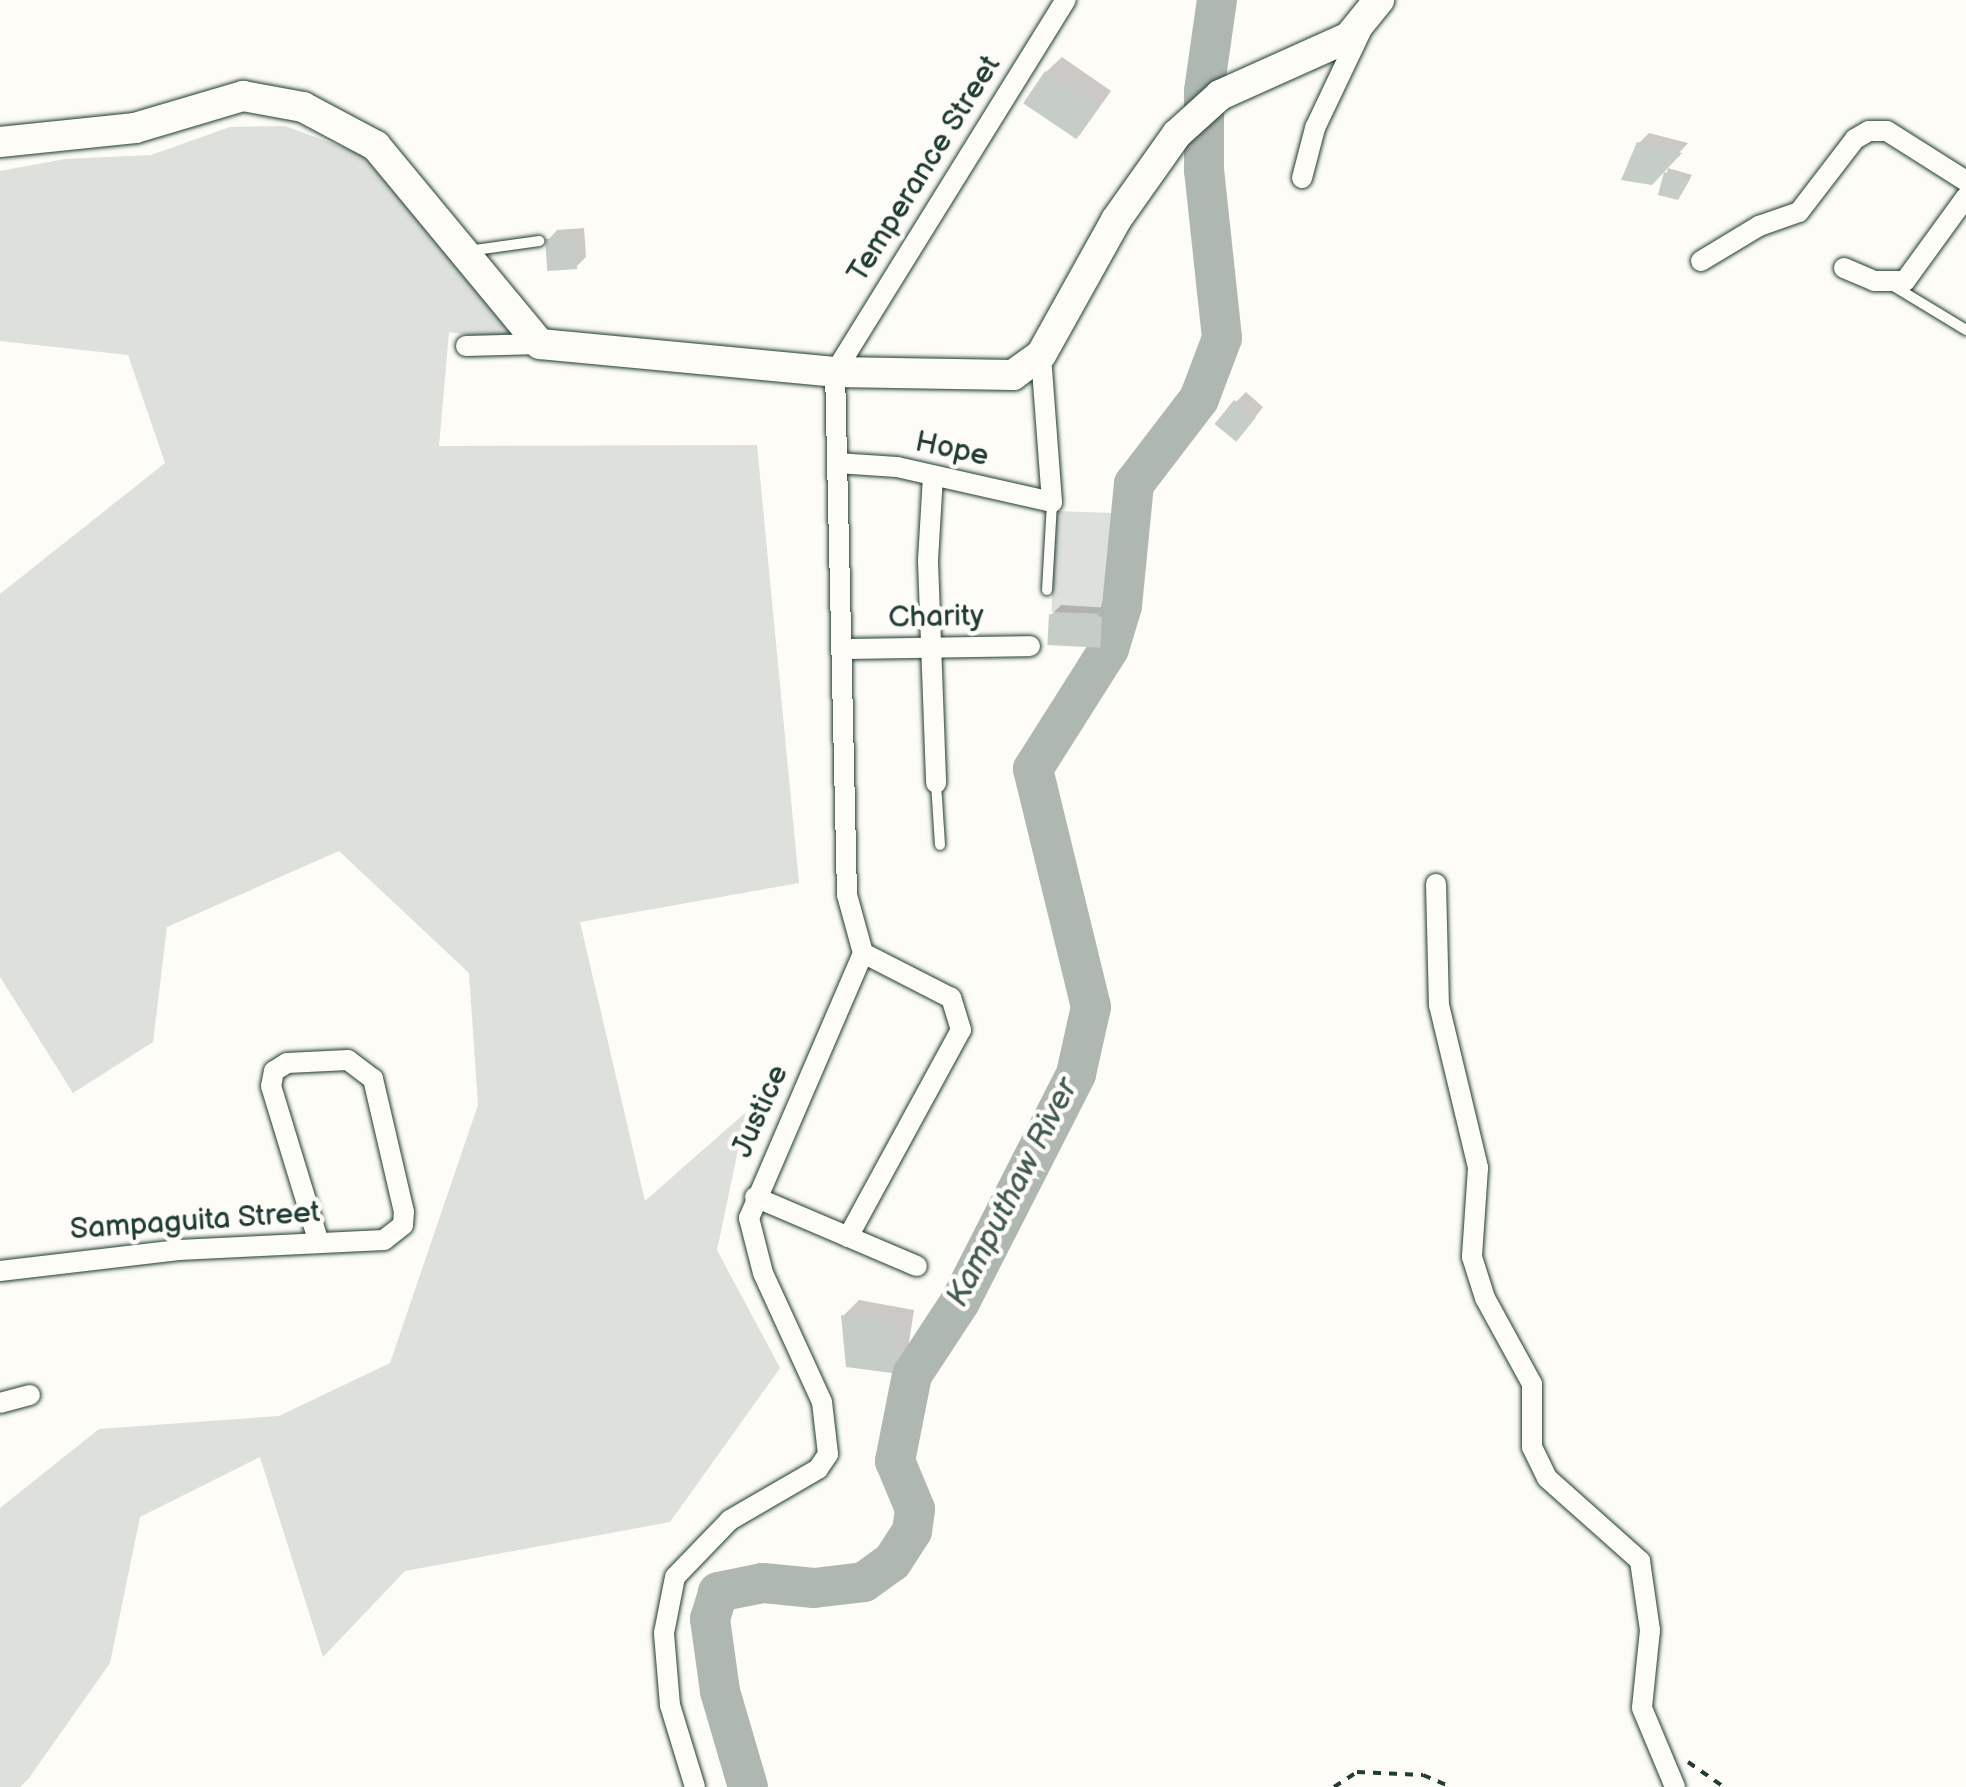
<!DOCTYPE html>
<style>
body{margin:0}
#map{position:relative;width:1966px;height:1787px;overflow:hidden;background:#fdfcf7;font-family:"Balsamiq Sans",sans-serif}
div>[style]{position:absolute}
.green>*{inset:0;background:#dde0db;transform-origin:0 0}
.shadow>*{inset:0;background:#0003}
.river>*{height:40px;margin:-20px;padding:0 20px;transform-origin:20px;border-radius:20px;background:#aeb8b1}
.building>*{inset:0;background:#c6cdc7;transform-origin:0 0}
.path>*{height:4px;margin-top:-2px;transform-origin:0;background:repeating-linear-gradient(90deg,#1f3d34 0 8px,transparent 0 16px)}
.roads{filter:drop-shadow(0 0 2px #1f3d34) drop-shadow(0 0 2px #1f3d34)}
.lane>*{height:10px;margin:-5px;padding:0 5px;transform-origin:5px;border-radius:5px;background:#fdfcf7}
.street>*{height:20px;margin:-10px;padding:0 10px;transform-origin:10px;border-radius:10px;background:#fdfcf7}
.secondary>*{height:30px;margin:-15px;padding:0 15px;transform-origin:15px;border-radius:15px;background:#fdfcf7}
span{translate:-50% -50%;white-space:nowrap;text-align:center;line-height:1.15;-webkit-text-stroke:9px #fdfcf7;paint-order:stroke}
.street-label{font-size:30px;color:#1f3d34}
.water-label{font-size:32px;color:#435c53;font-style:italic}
</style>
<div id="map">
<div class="green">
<i style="clip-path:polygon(285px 126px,361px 154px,516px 330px,496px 339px,449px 332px,439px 446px,757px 445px,799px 883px,580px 922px,645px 1201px,746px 1112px,717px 1250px,780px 1368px,670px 1522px,405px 1571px,323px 1657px,260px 1457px,140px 1517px,110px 1663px,29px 1778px,20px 1787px,0 1787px,0 1508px,99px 1429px,279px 1416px,390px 1363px,478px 1105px,469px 973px,339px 851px,167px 927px,153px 1042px,73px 1093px,0 977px,0 594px,165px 463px,128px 355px,0 341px,0 171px,65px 159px,151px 155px,230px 127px)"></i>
<i style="left:1055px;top:511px;width:58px;height:101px;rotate:2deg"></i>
</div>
<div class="shadow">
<i style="clip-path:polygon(1062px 57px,1111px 91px,1079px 136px,1046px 72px)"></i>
<i style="clip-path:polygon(1649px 133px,1688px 143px,1662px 172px,1639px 143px)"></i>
<i style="clip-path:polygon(1668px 168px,1692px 175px,1682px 193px,1661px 193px)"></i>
<i style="clip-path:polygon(584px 228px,586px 257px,576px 267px,548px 240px,557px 230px)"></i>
<i style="clip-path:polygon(1246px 392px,1263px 407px,1246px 429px,1236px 402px)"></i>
<i style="clip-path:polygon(1061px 605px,1111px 608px,1109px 636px,1099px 646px,1051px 615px)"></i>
<i style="clip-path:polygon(859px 1300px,914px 1310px,907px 1355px,891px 1371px,849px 1364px,844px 1315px)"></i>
</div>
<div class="river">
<i style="left:748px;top:1787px;width:100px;rotate:-106.3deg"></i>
<i style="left:720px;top:1691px;width:73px;rotate:-97.9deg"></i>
<i style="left:710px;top:1619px;width:28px;rotate:-73deg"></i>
<i style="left:718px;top:1592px;width:46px;rotate:-11.3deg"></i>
<i style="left:763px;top:1583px;width:51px;rotate:5.6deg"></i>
<i style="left:814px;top:1588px;width:50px;rotate:-6.8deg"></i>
<i style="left:864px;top:1582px;width:34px;rotate:-36deg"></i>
<i style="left:892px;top:1562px;width:37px;rotate:-57deg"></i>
<i style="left:912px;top:1531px;width:22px;rotate:-82deg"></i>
<i style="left:915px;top:1509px;width:52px;rotate:-112.6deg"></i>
<i style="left:895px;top:1461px;width:88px;rotate:-78.8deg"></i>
<i style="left:912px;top:1375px;width:87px;rotate:-56.7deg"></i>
<i style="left:960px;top:1302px;width:256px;rotate:-63deg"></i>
<i style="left:1076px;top:1074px;width:69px;rotate:-77.4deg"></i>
<i style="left:1091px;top:1007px;width:245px;rotate:-103.7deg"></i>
<i style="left:1033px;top:769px;width:142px;rotate:-57.7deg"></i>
<i style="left:1109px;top:649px;width:45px;rotate:-73.2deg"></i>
<i style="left:1122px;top:606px;width:123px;rotate:-84.4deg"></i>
<i style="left:1134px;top:484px;width:107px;rotate:-52.6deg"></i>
<i style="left:1199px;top:399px;width:65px;rotate:-69.3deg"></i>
<i style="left:1222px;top:338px;width:169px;rotate:-96.1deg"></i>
<i style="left:1204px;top:170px;width:79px;rotate:-90deg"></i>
<i style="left:1204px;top:91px;width:92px;rotate:-81.9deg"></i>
</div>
<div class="building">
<i style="left:1045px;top:71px;width:64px;height:39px;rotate:34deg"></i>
<i style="clip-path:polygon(1637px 142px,1682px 153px,1652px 185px,1621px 180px)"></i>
<i style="clip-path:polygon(1664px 172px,1690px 179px,1678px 200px,1658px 195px)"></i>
<i style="left:575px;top:237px;width:32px;height:30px;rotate:86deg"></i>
<i style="left:1234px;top:400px;width:28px;height:31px;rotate:39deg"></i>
<i style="left:1049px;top:614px;width:53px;height:31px;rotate:3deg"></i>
<i style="clip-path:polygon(841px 1315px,900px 1324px,892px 1373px,846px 1367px)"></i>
</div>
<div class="path">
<i style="left:1688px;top:1762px;width:44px;rotate:34.8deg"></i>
<i style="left:1334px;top:1787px;width:27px;rotate:-33deg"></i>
<i style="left:1357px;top:1772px;width:66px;rotate:2.6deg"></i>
<i style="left:1423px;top:1775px;width:30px;rotate:23deg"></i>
</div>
<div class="roads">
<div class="lane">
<i style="left:468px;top:251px;width:72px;rotate:-8deg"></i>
<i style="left:1892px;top:285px;width:87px;rotate:31.3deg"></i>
<i style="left:1047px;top:590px;width:88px;rotate:-86.7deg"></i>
<i style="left:936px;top:783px;width:62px;rotate:86.3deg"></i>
</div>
<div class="street">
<i style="left:1302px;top:178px;width:52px;rotate:-75.4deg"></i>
<i style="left:1315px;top:128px;width:110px;rotate:-64.6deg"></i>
<i style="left:1701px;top:261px;width:68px;rotate:-31.1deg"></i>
<i style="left:1759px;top:226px;width:42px;rotate:-19.3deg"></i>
<i style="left:1799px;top:212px;width:92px;rotate:-52.5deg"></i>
<i style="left:1855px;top:139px;width:16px;rotate:-30deg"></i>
<i style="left:1869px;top:131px;width:18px"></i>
<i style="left:1887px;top:131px;width:93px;rotate:32.3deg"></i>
<i style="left:1844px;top:268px;width:33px;rotate:23deg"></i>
<i style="left:1874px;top:281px;width:31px"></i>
<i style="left:1905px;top:281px;width:104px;rotate:-54deg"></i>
<i style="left:466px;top:346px;width:74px;rotate:-1.5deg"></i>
<i style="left:837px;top:463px;width:60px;rotate:3.8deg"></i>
<i style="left:897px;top:467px;width:159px;rotate:12.7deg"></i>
<i style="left:1052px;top:502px;width:147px;rotate:-94.3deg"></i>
<i style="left:933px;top:476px;width:85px;rotate:93.4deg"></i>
<i style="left:928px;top:561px;width:222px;rotate:87.9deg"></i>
<i style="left:842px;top:649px;width:188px;rotate:-0.9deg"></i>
<i style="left:1436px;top:884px;width:121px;rotate:88.6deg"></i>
<i style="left:1439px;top:1005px;width:168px;rotate:76.5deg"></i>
<i style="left:1478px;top:1168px;width:89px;rotate:93.9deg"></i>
<i style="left:1472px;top:1257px;width:43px;rotate:72.4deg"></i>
<i style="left:1485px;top:1298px;width:98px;rotate:61.3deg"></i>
<i style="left:1532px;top:1384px;width:63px;rotate:90deg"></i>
<i style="left:1532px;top:1447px;width:34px;rotate:64deg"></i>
<i style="left:1547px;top:1478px;width:125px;rotate:41.7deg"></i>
<i style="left:1640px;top:1561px;width:70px;rotate:81.8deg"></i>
<i style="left:1650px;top:1630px;width:78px;rotate:95.9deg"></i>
<i style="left:1642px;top:1708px;width:86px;rotate:67.3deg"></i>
<i style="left:755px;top:1197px;width:176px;rotate:23.1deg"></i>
<i style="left:848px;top:1237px;width:236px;rotate:-61.4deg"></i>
<i style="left:961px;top:1030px;width:34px;rotate:-107deg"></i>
<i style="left:951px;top:998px;width:99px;rotate:-152.9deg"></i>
<i style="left:0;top:1271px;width:180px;rotate:-6.7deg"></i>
<i style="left:179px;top:1250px;width:205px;rotate:-2.8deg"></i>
<i style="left:384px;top:1240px;width:24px;rotate:-38deg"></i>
<i style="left:403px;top:1225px;width:13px;rotate:-86deg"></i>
<i style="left:404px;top:1212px;width:137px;rotate:-103.1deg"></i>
<i style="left:373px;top:1079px;width:31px;rotate:-143deg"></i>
<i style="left:348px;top:1060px;width:61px;rotate:177.2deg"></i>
<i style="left:287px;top:1063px;width:15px;rotate:148deg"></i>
<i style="left:274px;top:1071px;width:15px;rotate:101deg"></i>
<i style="left:271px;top:1086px;width:161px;rotate:73deg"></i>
<i style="left:0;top:1403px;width:31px;rotate:-15deg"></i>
<i style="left:695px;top:1787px;width:86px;rotate:-107deg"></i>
<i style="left:670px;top:1705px;width:72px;rotate:-94.8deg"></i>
<i style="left:664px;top:1633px;width:57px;rotate:-78.9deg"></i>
<i style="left:675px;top:1577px;width:79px;rotate:-46deg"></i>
<i style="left:730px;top:1520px;width:102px;rotate:-30.1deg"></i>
<i style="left:818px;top:1469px;width:18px;rotate:-56deg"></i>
<i style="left:828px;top:1454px;width:52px;rotate:-96.6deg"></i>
<i style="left:822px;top:1402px;width:142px;rotate:-114.6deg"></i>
<i style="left:763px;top:1273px;width:57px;rotate:-104.3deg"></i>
<i style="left:749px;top:1218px;width:288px;rotate:-66.7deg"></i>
<i style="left:863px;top:953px;width:60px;rotate:-105.4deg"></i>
<i style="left:847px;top:895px;width:523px;rotate:-91.31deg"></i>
<i style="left:835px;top:372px;width:438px;rotate:-58.2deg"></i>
</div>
<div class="secondary">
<i style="left:0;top:142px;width:136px;rotate:-5.9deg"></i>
<i style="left:135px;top:128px;width:113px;rotate:-16.5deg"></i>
<i style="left:243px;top:96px;width:61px;rotate:10.4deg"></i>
<i style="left:303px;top:107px;width:83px;rotate:28.1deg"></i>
<i style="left:376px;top:146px;width:257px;rotate:50.4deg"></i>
<i style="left:540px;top:344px;width:296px;rotate:5.4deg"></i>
<i style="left:835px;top:372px;width:178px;rotate:1deg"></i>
<i style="left:1013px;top:375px;width:34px;rotate:-36deg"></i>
<i style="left:1041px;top:355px;width:154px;rotate:-60.9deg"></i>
<i style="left:1116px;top:220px;width:105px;rotate:-54.7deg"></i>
<i style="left:1177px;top:134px;width:58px;rotate:-42.2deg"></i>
<i style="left:1220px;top:95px;width:141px;rotate:-24.2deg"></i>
<i style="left:1349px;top:37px;width:48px;rotate:-51deg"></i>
</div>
</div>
<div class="street-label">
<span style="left:924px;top:169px;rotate:-58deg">Temperance Street</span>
<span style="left:952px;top:449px;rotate:12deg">Hope</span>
<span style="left:936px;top:617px;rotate:-1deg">Charity</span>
<span style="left:760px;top:1111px;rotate:-66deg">Justice</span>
<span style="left:195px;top:1221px;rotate:-4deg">Sampaguita Street</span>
</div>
<div class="water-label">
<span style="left:1013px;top:1193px;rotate:-63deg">Kamputhaw River</span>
</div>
</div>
